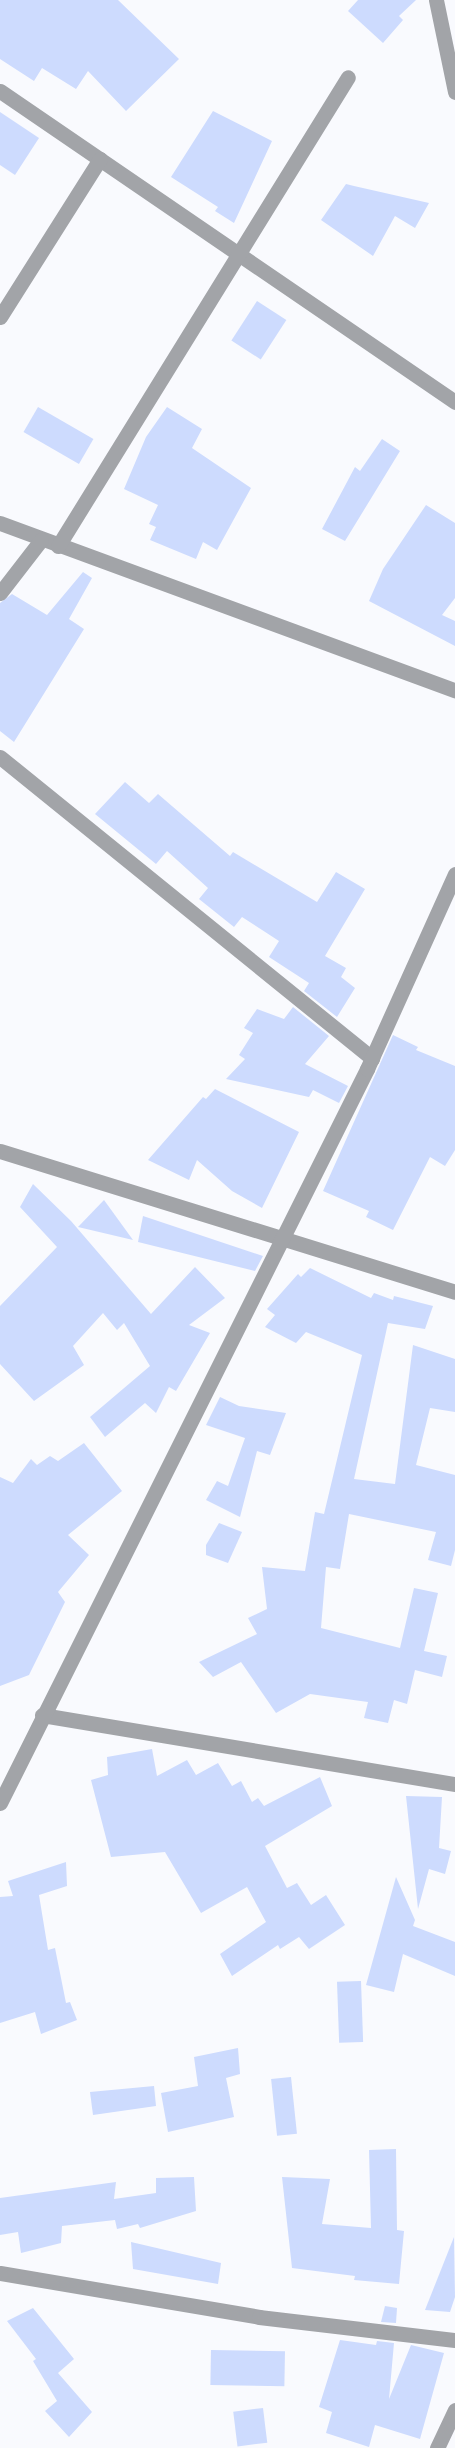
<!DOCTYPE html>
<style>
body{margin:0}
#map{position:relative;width:455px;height:2448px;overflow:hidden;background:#f9fafe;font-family:"Libre Baskerville",serif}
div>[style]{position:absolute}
.building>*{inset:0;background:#cddbfe;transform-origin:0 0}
.street>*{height:15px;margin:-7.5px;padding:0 7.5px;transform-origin:7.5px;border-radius:7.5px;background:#a2a4a8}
span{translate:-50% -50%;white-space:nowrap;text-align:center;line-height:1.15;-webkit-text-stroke:6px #fff;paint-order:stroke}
</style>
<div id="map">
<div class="building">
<i style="clip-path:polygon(0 0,118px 0,179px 59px,126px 111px,88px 71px,76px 89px,42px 68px,34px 81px,0 59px)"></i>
<i style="clip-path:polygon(358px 0,416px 0,399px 16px,403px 20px,383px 43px,348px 11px)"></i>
<i style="clip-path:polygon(213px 111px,272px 141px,234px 223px,215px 211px,218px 207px,171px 177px)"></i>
<i style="clip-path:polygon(0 112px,39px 138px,15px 175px,0 165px)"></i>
<i style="clip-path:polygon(346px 184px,354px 186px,429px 203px,415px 228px,395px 216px,373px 256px,321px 220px)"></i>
<i style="left:257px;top:301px;width:35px;height:47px;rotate:33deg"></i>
<i style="left:38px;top:407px;width:64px;height:29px;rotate:30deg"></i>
<i style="clip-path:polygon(167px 407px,202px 429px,192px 448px,251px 488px,217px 550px,203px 542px,196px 559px,150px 540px,156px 527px,149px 524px,158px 505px,124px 489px,146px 437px)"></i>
<i style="clip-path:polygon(382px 439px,400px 451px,345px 541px,322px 529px,355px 467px,360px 471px)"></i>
<i style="clip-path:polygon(426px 505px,455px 523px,455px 598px,442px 615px,455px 621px,455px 646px,369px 601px,383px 569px)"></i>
<i style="clip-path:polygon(83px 572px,92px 578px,69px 619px,84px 629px,14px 742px,0 731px,0 603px,12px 594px,47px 615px)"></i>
<i style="clip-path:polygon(125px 782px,149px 803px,158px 794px,230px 856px,233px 852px,317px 902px,336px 872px,365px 889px,325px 956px,346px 968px,341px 977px,355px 988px,337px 1017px,304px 991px,309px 983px,269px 957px,279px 941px,242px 917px,234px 927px,199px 899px,208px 888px,167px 851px,156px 864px,95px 814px)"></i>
<i style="clip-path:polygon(293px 1007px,329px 1036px,305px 1064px,348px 1086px,339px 1103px,313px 1090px,309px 1097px,226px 1079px,245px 1059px,239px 1055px,253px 1033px,244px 1028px,257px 1009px,284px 1019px)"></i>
<i style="clip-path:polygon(393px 1035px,418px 1047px,416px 1050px,455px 1066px,455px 1150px,445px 1166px,430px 1157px,393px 1230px,366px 1217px,369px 1211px,323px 1191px)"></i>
<i style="clip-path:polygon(215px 1089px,299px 1132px,262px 1208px,232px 1191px,197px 1160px,189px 1180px,148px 1160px,203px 1097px,206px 1099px)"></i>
<i style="clip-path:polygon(33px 1184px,71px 1221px,151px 1314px,195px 1267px,225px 1298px,189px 1325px,210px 1333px,176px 1391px,169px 1387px,156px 1413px,145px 1403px,105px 1437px,90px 1417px,150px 1366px,124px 1323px,117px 1330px,103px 1313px,73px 1346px,84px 1365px,34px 1401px,0 1364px,0 1306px,57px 1247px,20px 1207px)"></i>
<i style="clip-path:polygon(104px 1200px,133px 1240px,78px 1227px)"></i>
<i style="clip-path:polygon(143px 1216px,263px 1256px,255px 1271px,138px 1242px)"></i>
<i style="clip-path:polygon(310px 1268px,371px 1298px,374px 1293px,393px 1300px,394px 1296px,433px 1306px,425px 1329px,388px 1323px,354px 1479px,395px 1484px,413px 1345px,455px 1359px,455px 1412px,430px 1408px,416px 1465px,455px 1475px,455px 1550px,451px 1566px,428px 1560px,436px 1532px,349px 1514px,340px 1569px,326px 1567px,321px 1628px,400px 1648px,414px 1588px,438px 1593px,424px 1651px,447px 1656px,442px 1677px,415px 1670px,407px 1704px,394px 1700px,388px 1723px,364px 1718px,368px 1702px,310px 1694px,276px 1713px,241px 1662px,213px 1677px,199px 1662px,257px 1634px,248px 1618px,267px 1609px,262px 1567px,305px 1571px,315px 1512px,324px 1514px,362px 1355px,306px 1332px,296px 1343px,265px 1327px,275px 1315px,267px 1309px,298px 1274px,301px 1277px)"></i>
<i style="clip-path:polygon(220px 1397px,239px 1406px,286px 1413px,270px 1455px,257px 1451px,240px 1517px,206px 1500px,217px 1481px,228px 1486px,245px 1438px,206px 1425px)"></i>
<i style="clip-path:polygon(84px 1443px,122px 1491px,68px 1535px,89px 1555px,58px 1592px,65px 1602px,29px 1675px,0 1686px,0 1477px,13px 1483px,31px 1459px,37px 1465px,50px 1456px,58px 1461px)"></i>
<i style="clip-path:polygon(219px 1523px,242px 1532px,228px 1563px,206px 1555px,206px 1545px)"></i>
<i style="clip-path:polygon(152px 1749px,157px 1776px,187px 1760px,196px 1775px,218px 1763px,232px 1786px,241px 1781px,252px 1802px,258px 1798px,264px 1806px,320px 1777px,332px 1806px,265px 1846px,287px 1888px,297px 1883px,311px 1905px,326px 1895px,345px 1925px,309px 1949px,299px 1937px,280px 1949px,278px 1945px,232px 1976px,220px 1954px,266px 1922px,247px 1887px,201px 1913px,165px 1852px,111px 1857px,91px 1780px,108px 1775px,107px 1757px)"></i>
<i style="clip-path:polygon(406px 1796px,442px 1797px,439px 1848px,451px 1851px,445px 1874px,429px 1869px,418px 1909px)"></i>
<i style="clip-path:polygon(66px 1862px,67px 1886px,39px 1895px,48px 1950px,55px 1948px,66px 2003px,70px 2002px,77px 2020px,41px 2034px,35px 2012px,0 2023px,0 1897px,13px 1896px,8px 1881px)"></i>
<i style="clip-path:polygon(396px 1877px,415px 1920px,413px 1926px,455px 1942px,455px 1976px,403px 1954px,394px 1992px,366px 1985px)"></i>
<i style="left:361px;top:1981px;width:61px;height:24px;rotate:88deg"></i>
<i style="clip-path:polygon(238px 2048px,240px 2074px,226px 2078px,234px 2117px,168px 2132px,161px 2093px,198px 2086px,194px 2057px)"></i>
<i style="left:291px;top:2077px;width:57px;height:20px;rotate:84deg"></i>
<i style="clip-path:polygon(154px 2086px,156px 2106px,93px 2115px,90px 2092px)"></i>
<i style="clip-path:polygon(396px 2149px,397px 2230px,404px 2231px,399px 2284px,354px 2280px,355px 2276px,292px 2268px,282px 2177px,330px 2179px,322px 2224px,371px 2228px,369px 2150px)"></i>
<i style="clip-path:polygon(194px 2177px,196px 2211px,140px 2228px,138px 2224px,117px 2229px,115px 2220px,62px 2226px,61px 2243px,21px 2253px,18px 2232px,0 2235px,0 2198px,116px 2182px,114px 2199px,156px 2193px,156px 2178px)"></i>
<i style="clip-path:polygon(454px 2237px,455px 2297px,450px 2312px,425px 2310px)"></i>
<i style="clip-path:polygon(131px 2242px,221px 2263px,218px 2284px,133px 2269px)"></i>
<i style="clip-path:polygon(385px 2306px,397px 2308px,396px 2323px,381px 2322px)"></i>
<i style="clip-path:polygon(33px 2308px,74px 2359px,58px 2373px,92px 2412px,69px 2437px,45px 2411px,57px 2401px,33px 2361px,36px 2359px,7px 2321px)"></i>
<i style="clip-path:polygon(340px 2340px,376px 2345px,377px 2341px,394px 2343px,389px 2399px,411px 2345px,444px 2353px,420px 2439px,375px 2425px,369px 2447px,326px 2433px,332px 2412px,319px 2407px)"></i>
<i style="left:211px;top:2350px;width:74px;height:35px;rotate:1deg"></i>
<i style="left:263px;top:2408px;width:35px;height:30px;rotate:83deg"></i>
</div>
<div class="street">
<i style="left:436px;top:0;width:94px;rotate:78.3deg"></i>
<i style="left:0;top:91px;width:551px;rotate:34.35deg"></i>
<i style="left:0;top:317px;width:187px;rotate:-57.7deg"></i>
<i style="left:0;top:523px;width:485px;rotate:20.2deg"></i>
<i style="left:58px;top:546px;width:551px;rotate:-58.27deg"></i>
<i style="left:0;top:593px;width:67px;rotate:-52.3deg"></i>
<i style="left:0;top:757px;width:479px;rotate:39deg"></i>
<i style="left:0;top:1151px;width:476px;rotate:17.2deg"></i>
<i style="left:42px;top:1715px;width:419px;rotate:9.5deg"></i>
<i style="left:0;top:1803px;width:821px;rotate:-63.43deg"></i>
<i style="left:367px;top:1069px;width:214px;rotate:-65.7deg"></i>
<i style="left:0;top:2273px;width:263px;rotate:9.6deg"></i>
<i style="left:259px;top:2317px;width:197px;rotate:6.7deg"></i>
<i style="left:437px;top:2448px;width:42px;rotate:-64.7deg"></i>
</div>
</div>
